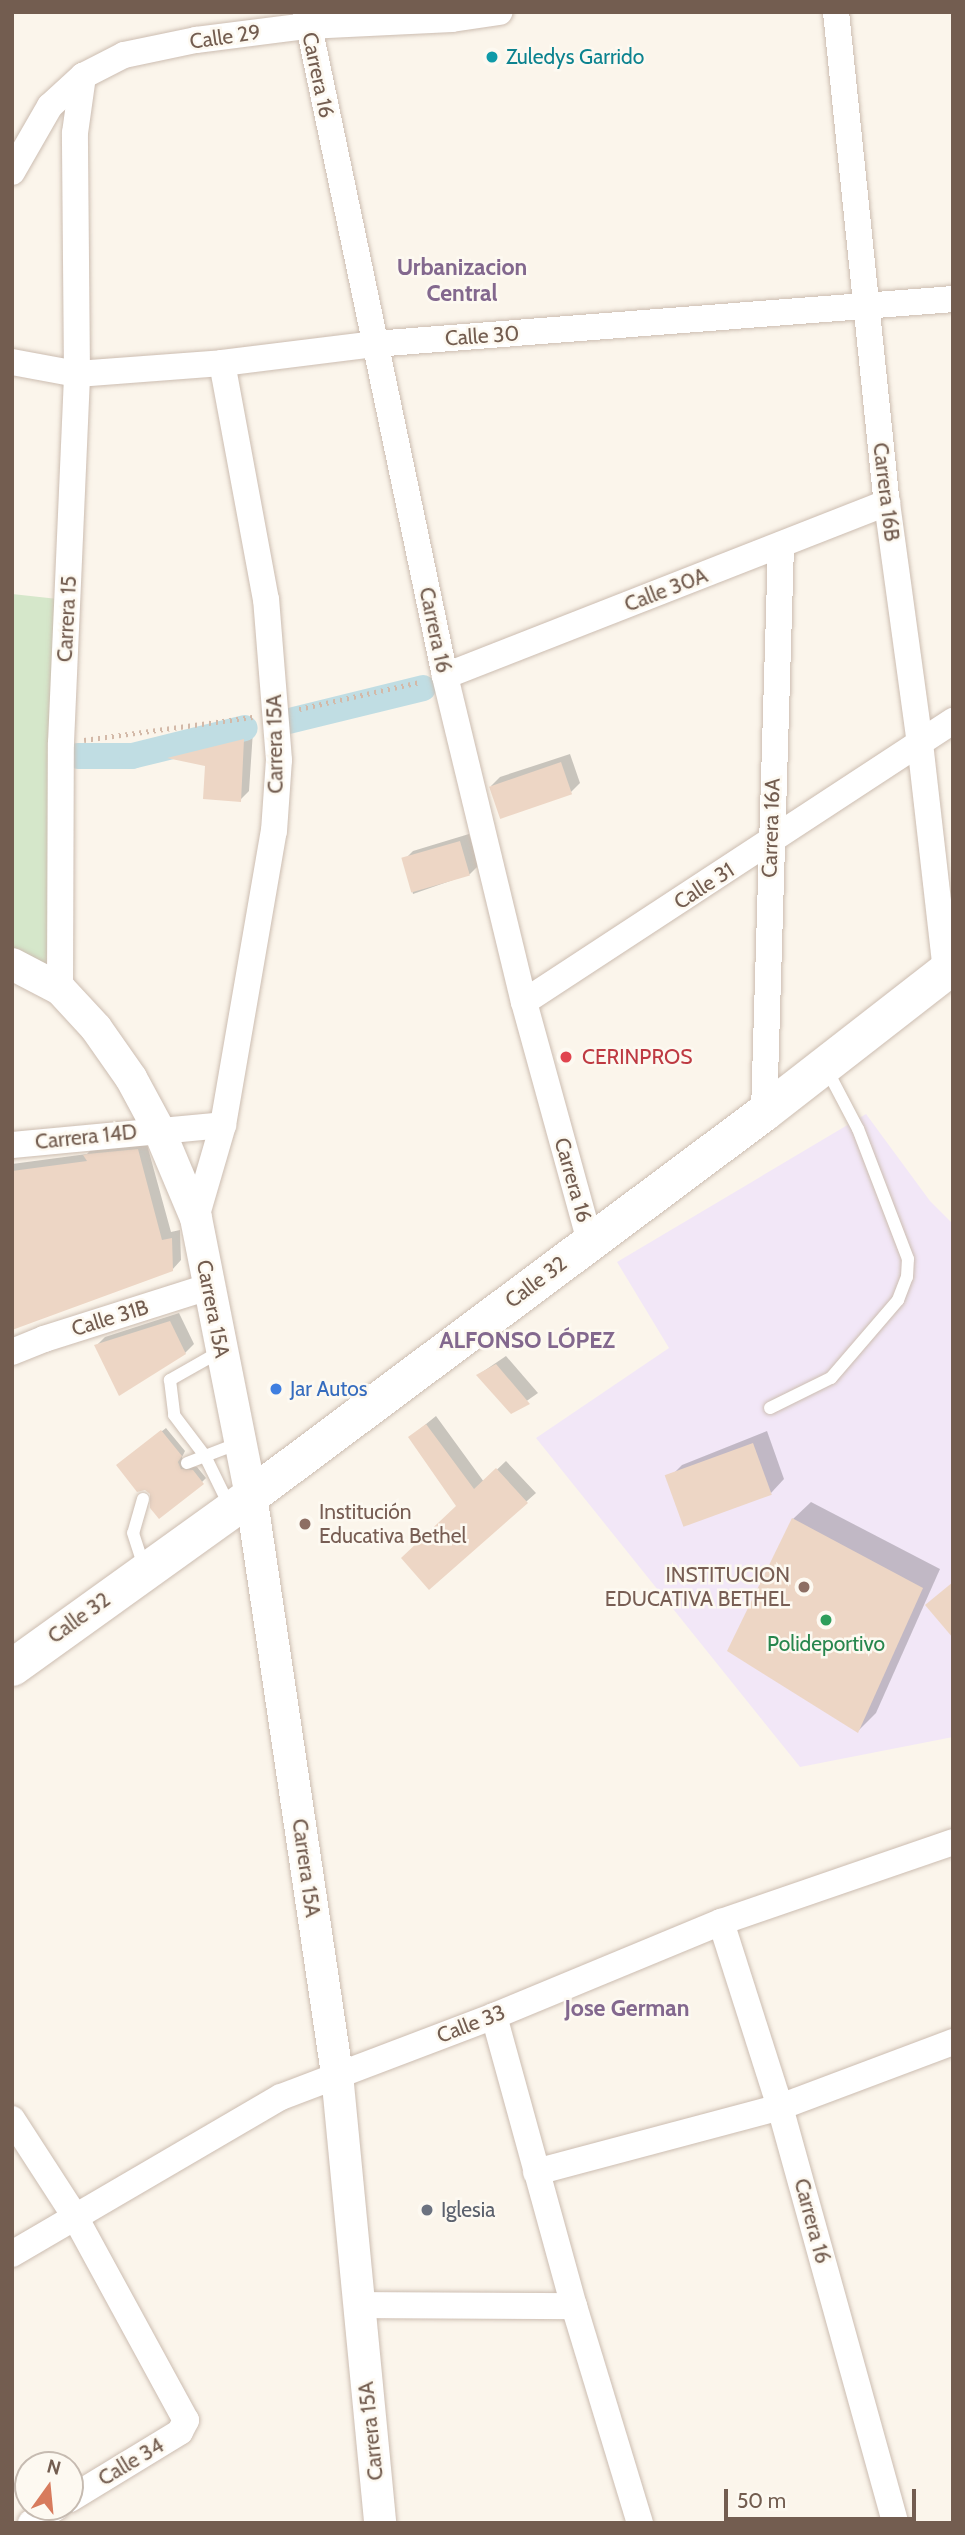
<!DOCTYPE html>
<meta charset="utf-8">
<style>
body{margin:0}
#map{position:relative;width:965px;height:2535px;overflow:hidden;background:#fbf5eb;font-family:Cabin,sans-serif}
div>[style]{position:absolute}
.education>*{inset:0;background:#f2e7f7}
.green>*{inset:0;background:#d5e7ca}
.shadow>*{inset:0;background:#0003}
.canal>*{height:26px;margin:-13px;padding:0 13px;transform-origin:13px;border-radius:13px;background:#c0dde3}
.building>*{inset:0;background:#edd6c5;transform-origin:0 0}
.path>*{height:4.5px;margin-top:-2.25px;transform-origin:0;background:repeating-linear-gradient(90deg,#d3b9a8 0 2px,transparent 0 7px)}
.roads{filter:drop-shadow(0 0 2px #ccbdb1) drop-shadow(0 0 2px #ccbdb1)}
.service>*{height:12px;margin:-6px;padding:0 6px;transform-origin:6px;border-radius:6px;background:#fff}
.minor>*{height:26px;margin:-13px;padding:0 13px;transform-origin:13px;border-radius:13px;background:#fff}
.tertiary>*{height:32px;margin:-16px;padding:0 16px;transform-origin:16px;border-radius:16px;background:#fff}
.secondary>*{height:37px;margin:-18.5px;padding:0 18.5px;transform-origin:18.5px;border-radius:18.5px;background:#fff}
.dots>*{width:19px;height:19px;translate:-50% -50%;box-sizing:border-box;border:4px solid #fdf9f1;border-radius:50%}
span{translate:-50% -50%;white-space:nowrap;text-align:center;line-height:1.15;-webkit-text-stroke:5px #fdf9f1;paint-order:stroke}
.street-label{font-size:21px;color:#735d50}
.culture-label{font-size:21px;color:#0d838f}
.left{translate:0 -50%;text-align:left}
.health-label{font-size:21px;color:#be3a42}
.shop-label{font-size:21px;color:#366cbe}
.education-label{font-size:21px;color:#785e54}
.right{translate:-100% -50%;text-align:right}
.leisure-label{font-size:21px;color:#27864d}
.worship-label{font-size:21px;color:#5b616d}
.neighbourhood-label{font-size:23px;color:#83688e;font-weight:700}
.frame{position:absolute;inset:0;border:14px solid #735d50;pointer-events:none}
.north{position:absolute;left:14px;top:2451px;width:70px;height:70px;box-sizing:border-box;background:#fdf9f1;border:2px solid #c6bbb1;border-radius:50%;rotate:15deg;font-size:19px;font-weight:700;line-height:28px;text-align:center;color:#735d50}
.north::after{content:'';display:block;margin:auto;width:24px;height:32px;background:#d77b5d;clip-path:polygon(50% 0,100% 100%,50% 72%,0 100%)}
.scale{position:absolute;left:724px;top:2489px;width:192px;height:32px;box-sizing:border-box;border:4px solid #735d50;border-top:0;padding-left:9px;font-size:21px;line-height:24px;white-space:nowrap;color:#735d50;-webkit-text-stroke:5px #fdf9f1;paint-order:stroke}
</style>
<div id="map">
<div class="education">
<i style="clip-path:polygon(866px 1114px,930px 1201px,953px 1224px,953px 1737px,800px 1767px,536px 1438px,669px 1348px,617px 1262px)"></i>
</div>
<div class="green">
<i style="clip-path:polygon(12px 594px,67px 600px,58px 999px,12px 972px)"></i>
</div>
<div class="shadow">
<i style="clip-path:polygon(253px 731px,249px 791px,240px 800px,207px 764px,171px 757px,178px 749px)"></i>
<i style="clip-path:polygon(570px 754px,580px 783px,571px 792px,491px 786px,500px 777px)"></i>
<i style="clip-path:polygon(469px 834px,479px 865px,470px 874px,413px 894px,404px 860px,413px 851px)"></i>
<i style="clip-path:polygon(146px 1141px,171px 1232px,180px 1230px,181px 1260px,172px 1270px,12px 1328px,12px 1164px,87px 1154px,94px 1146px)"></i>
<i style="clip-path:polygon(179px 1313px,194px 1344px,185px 1353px,96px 1346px,105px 1337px)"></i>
<i style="clip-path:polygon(506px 1356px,538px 1393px,511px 1412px,478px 1375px)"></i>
<i style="clip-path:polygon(436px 1416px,484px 1482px,506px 1461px,536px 1493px,429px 1588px,458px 1506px,410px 1437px)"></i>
<i style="clip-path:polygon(166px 1428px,185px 1451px,182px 1457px,185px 1466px,197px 1467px,206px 1478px,202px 1482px,152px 1493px,123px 1462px)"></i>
<i style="clip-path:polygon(767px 1431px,784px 1479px,771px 1493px,668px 1479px,682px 1465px)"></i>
<i style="clip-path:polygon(811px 1502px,940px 1569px,876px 1713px,858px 1731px,793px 1519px)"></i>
</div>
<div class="canal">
<i style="left:289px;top:721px;width:138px;rotate:-13.8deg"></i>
<i style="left:78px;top:756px;width:54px"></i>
<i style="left:132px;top:756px;width:116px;rotate:-13.9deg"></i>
</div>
<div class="building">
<i style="clip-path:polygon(244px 739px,241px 802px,203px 799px,205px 766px,167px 758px)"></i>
<i style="left:561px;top:762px;width:34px;height:76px;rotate:71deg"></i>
<i style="left:460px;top:841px;width:36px;height:61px;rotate:74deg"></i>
<i style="clip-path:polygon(138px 1149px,162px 1240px,172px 1238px,173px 1271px,12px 1330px,12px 1171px,87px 1161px,83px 1155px,87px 1154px)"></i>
<i style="clip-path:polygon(170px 1321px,186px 1354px,119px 1396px,94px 1345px)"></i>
<i style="clip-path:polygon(496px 1364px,530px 1404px,511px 1414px,476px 1375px)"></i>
<i style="clip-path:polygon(426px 1424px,474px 1489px,496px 1468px,528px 1503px,429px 1590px,401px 1558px,456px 1506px,408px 1437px)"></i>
<i style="clip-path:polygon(161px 1430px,182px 1456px,178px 1462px,181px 1469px,193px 1470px,204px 1484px,159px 1519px,150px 1508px,150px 1494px,145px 1490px,137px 1492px,116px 1465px)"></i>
<i style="left:753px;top:1443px;width:55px;height:94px;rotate:70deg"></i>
<i style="clip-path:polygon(792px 1518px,923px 1588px,858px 1733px,727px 1651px)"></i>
<i style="clip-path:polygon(953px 1582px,953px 1638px,925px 1605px)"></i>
</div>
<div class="path">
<i style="left:299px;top:709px;width:124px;rotate:-12.6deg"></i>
<i style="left:84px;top:740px;width:170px;rotate:-7.8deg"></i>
</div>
<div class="roads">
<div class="service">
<i style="left:221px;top:1351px;width:59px;rotate:150.4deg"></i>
<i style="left:170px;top:1380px;width:35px;rotate:83deg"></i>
<i style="left:174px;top:1415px;width:51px;rotate:52.9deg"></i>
<i style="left:205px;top:1456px;width:57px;rotate:63.9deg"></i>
<i style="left:770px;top:1408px;width:68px;rotate:-26.2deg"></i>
<i style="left:831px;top:1378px;width:103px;rotate:-49.3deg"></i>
<i style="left:898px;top:1300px;width:25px;rotate:-69deg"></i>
<i style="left:907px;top:1277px;width:18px;rotate:-87deg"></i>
<i style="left:908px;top:1259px;width:139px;rotate:-111deg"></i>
<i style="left:858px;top:1129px;width:69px;rotate:-117.7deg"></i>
<i style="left:187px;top:1463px;width:56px;rotate:-21deg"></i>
<i style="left:143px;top:1499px;width:35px;rotate:106deg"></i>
<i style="left:133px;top:1533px;width:36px;rotate:72deg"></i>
</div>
<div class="minor">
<i style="left:306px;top:12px;width:678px;rotate:78.18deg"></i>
<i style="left:445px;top:676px;width:335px;rotate:76.4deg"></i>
<i style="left:524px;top:1002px;width:249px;rotate:74.6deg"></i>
<i style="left:836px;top:12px;width:494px;rotate:84.1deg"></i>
<i style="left:887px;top:503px;width:242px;rotate:82.2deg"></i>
<i style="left:920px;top:743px;width:228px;rotate:83.5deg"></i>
<i style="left:12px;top:172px;width:76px;rotate:-60.1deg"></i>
<i style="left:50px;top:106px;width:45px;rotate:-42.3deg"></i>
<i style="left:83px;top:76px;width:46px;rotate:-27.1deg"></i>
<i style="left:124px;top:55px;width:74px;rotate:-11.8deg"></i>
<i style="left:196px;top:40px;width:112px;rotate:-7.2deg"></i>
<i style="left:307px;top:26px;width:145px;rotate:-2.8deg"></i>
<i style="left:452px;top:19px;width:48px;rotate:-8.5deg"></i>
<i style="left:12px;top:362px;width:66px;rotate:10.5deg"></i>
<i style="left:77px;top:374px;width:145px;rotate:-4.3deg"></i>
<i style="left:222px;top:363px;width:153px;rotate:-7.1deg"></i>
<i style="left:374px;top:344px;width:581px;rotate:-4.44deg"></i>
<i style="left:445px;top:676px;width:475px;rotate:-21.4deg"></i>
<i style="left:60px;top:989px;width:246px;rotate:-89.8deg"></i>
<i style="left:61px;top:743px;width:369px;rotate:-87.5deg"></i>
<i style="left:77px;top:374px;width:241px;rotate:-90.5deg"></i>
<i style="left:75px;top:133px;width:58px;rotate:-82deg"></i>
<i style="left:524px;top:1002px;width:513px;rotate:-33.23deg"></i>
<i style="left:764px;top:1112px;width:567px;rotate:-88.28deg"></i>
<i style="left:12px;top:1145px;width:212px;rotate:-5.4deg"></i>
<i style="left:196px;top:1218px;width:97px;rotate:-73.8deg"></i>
<i style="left:223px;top:1125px;width:298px;rotate:-80.2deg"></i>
<i style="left:274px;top:831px;width:71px;rotate:-86deg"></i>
<i style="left:279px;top:760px;width:161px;rotate:-94.6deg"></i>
<i style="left:266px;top:600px;width:241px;rotate:-100.5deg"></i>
<i style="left:12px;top:1352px;width:35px;rotate:-22deg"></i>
<i style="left:44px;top:1339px;width:172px;rotate:-17.6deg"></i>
<i style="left:721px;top:1922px;width:194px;rotate:72.3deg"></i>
<i style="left:780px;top:2107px;width:432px;rotate:74.5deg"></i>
<i style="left:494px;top:2016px;width:301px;rotate:74.6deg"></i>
<i style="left:574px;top:2306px;width:227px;rotate:73.1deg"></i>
<i style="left:12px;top:2119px;width:114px;rotate:57.1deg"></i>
<i style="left:74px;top:2215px;width:234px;rotate:61.4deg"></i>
<i style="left:186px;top:2420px;width:13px;rotate:117deg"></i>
<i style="left:180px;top:2432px;width:129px;rotate:148.7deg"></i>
<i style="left:536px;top:2172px;width:253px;rotate:-14.9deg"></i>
<i style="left:780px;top:2107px;width:185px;rotate:-20.6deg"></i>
<i style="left:12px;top:2254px;width:311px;rotate:-30.3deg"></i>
<i style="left:281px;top:2097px;width:228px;rotate:-20.8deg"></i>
<i style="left:494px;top:2016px;width:246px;rotate:-22.5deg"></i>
<i style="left:721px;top:1922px;width:245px;rotate:-19deg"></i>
<i style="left:359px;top:2305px;width:215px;rotate:0.3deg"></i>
<i style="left:31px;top:2523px;width:31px;rotate:-32deg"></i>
</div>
<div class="tertiary">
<i style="left:12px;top:964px;width:54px;rotate:27.5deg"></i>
<i style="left:60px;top:989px;width:53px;rotate:47.3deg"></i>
<i style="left:96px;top:1028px;width:61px;rotate:55deg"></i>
<i style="left:131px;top:1078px;width:59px;rotate:61.7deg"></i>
<i style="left:159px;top:1130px;width:95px;rotate:67.2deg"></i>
<i style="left:196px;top:1218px;width:282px;rotate:78.8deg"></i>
<i style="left:251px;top:1495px;width:585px;rotate:81.55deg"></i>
<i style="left:337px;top:2074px;width:451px;rotate:84.5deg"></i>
</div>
<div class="secondary">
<i style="left:12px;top:1667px;width:294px;rotate:-35.7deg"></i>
<i style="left:251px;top:1495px;width:640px;rotate:-36.74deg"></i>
<i style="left:764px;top:1112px;width:239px;rotate:-37.9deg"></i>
</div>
</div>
<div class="dots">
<i style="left:492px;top:57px;background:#0f9aa8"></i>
<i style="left:566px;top:1057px;background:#e0444e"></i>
<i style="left:276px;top:1389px;background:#3f7fe0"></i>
<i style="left:305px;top:1524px;background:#8d6e63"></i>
<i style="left:804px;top:1587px;background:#8d6e63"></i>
<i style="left:826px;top:1620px;background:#2e9e5b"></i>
<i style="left:427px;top:2210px;background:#6b7280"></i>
</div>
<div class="street-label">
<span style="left:225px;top:37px;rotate:-8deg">Calle 29</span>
<span style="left:318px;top:75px;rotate:78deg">Carrera 16</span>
<span style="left:482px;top:336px;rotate:-4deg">Calle 30</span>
<span style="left:886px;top:492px;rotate:83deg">Carrera 16B</span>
<span style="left:666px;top:590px;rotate:-21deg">Calle 30A</span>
<span style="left:67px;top:619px;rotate:-87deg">Carrera 15</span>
<span style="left:435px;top:630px;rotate:78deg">Carrera 16</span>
<span style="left:275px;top:744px;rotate:-91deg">Carrera 15A</span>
<span style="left:771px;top:828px;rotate:-88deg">Carrera 16A</span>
<span style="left:704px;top:886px;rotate:-33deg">Calle 31</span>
<span style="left:86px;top:1137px;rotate:-6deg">Carrera 14D</span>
<span style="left:573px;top:1180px;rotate:74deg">Carrera 16</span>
<span style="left:536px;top:1282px;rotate:-37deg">Calle 32</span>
<span style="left:213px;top:1309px;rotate:79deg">Carrera 15A</span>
<span style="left:110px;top:1318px;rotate:-17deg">Calle 31B</span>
<span style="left:79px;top:1618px;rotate:-36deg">Calle 32</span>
<span style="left:306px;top:1868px;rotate:82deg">Carrera 15A</span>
<span style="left:471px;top:2024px;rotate:-21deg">Calle 33</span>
<span style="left:812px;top:2221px;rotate:75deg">Carrera 16</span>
<span style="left:371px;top:2431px;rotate:-96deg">Carrera 15A</span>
<span style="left:131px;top:2462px;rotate:-31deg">Calle 34</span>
</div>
<div class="culture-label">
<span class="left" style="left:506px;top:57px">Zuledys Garrido</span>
</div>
<div class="health-label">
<span class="left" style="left:582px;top:1057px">CERINPROS</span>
</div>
<div class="shop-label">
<span class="left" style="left:290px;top:1389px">Jar Autos</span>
</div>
<div class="education-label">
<span class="left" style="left:319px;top:1524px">Institución<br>Educativa Bethel</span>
<span class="right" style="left:790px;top:1587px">INSTITUCION<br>EDUCATIVA BETHEL</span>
</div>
<div class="leisure-label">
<span style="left:826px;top:1644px">Polideportivo</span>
</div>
<div class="worship-label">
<span class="left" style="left:441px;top:2210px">Iglesia</span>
</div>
<div class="neighbourhood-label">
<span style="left:462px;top:280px">Urbanizacion<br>Central</span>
<span style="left:527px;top:1340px">ALFONSO LÓPEZ</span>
<span style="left:627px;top:2008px">Jose German</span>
</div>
<div class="frame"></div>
<div class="north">N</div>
<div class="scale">50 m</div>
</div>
